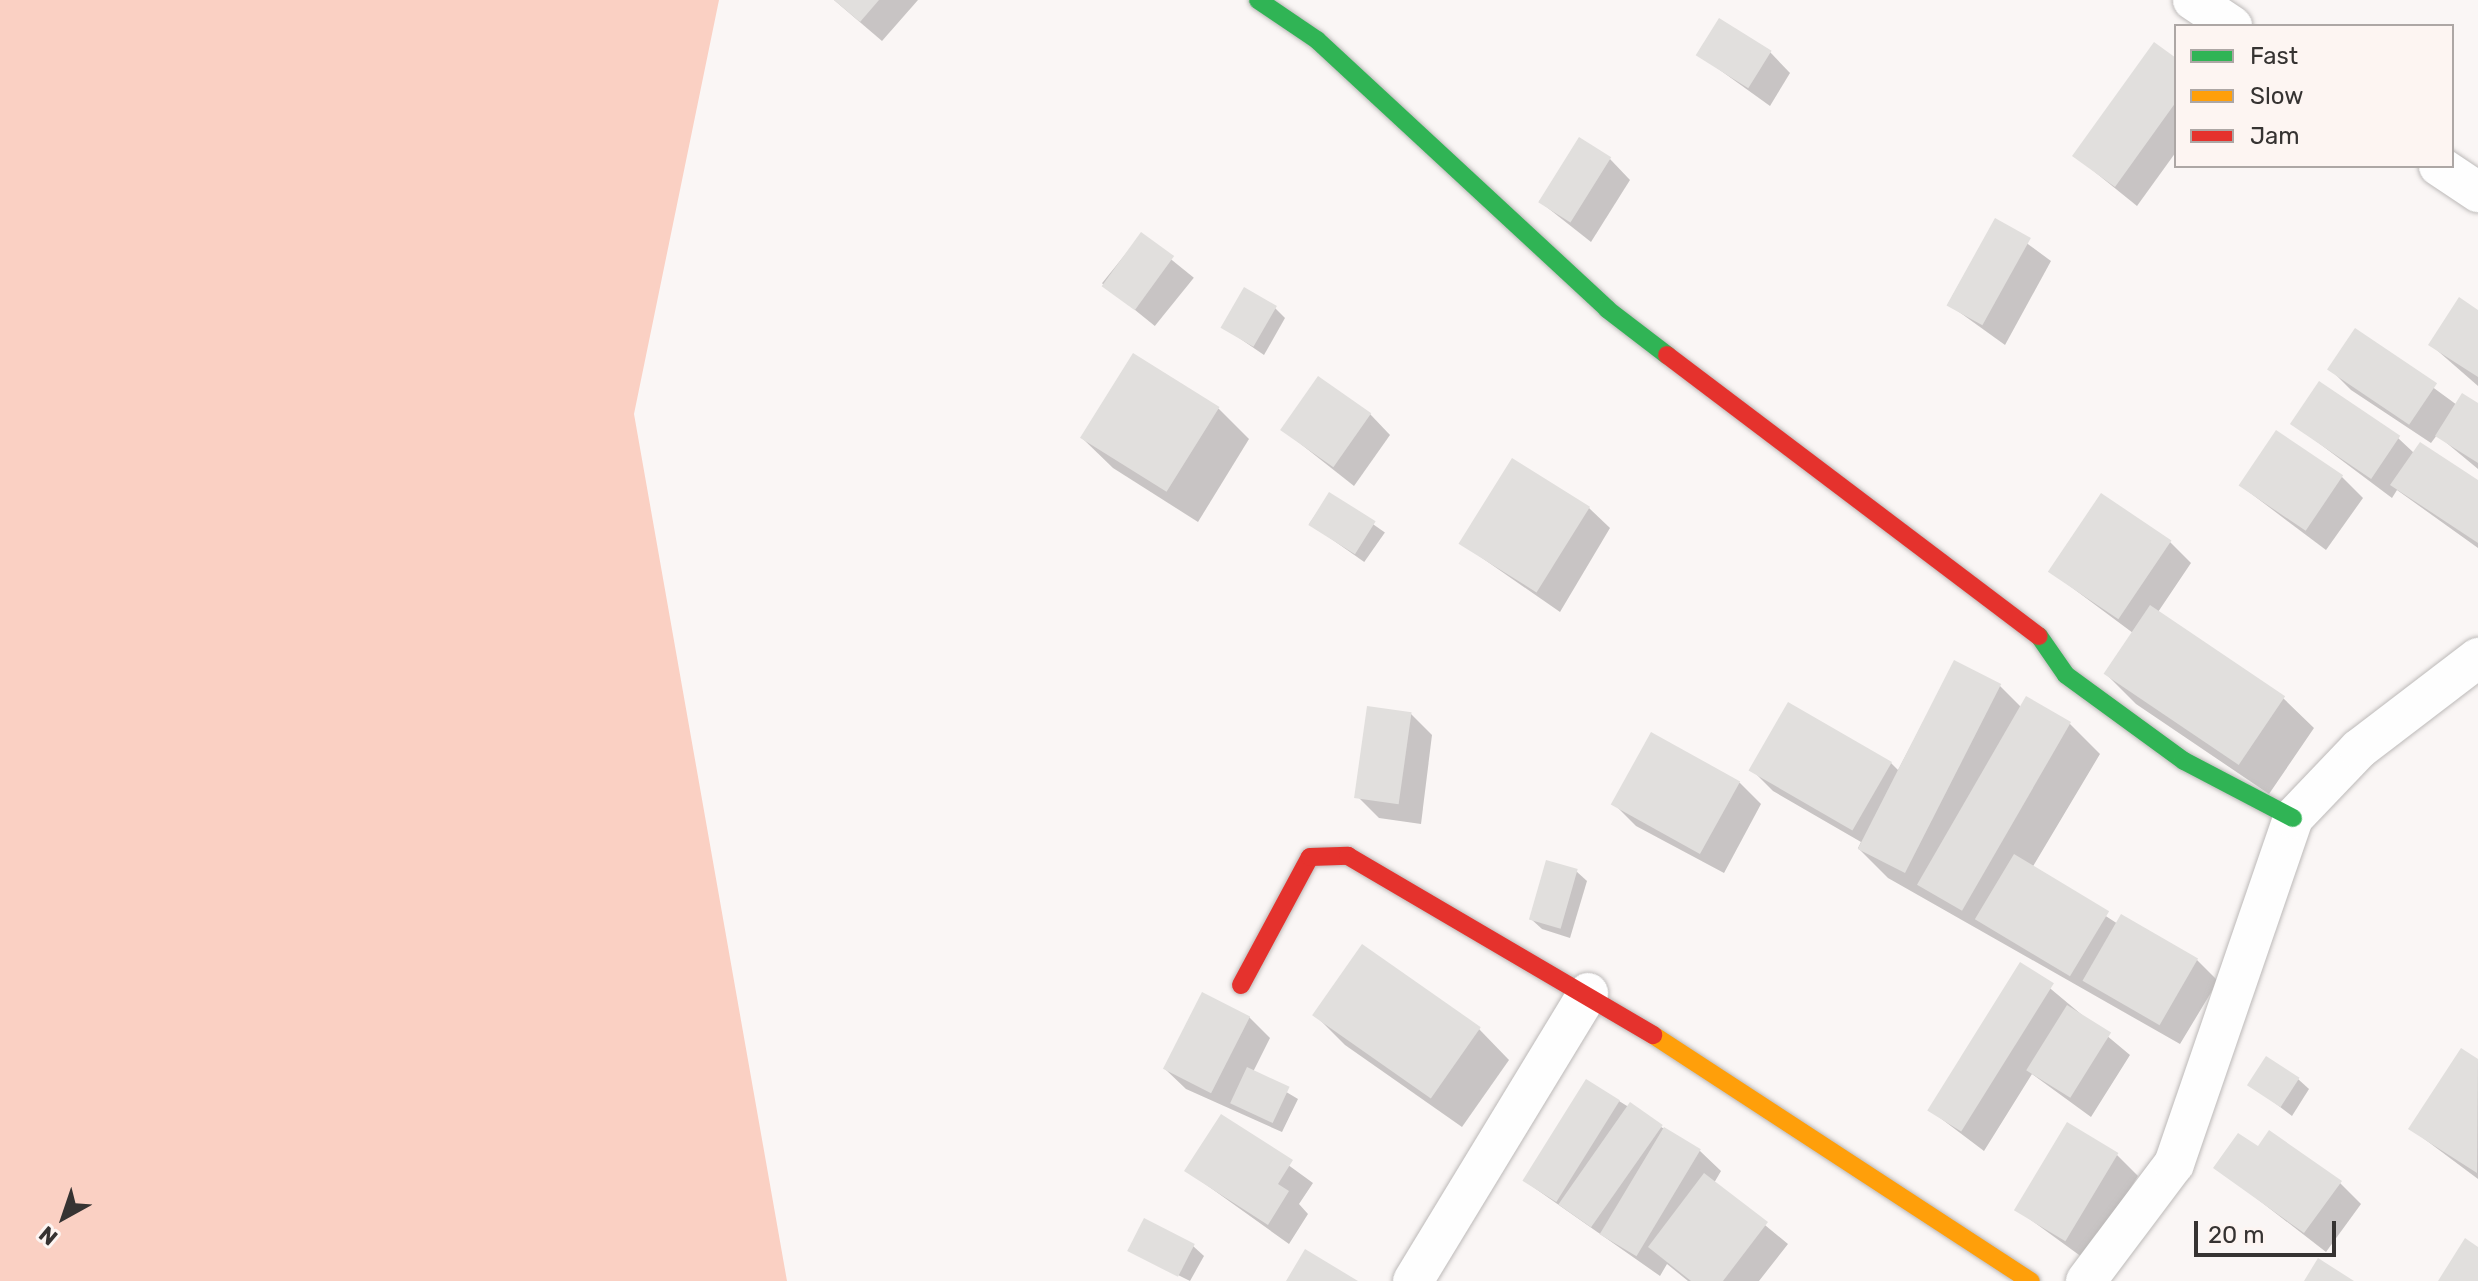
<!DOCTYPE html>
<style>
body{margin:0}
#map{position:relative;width:2478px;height:1281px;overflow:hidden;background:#faf6f5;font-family:Rubik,sans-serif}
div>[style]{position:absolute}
.forest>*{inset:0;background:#fad0c3}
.shadow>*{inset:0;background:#0003;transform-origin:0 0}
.building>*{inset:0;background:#e1dfdd;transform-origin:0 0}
.roads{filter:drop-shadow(0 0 2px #bcb9b8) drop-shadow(0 0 2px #bcb9b8)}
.street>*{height:40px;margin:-20px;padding:0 20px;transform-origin:20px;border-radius:20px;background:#fefefe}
.fast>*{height:18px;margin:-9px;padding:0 9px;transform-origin:9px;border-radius:9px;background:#30b455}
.slow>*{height:18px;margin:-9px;padding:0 9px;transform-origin:9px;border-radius:9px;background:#ff9f0a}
.jam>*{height:18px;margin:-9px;padding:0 9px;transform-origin:9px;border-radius:9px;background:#e5322d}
span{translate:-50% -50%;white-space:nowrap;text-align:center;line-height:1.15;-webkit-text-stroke:6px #fdf5f2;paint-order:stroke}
.legend{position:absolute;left:2174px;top:24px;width:280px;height:144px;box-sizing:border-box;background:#fdf5f2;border:2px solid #ada7a5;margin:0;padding:10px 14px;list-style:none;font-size:24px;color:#363332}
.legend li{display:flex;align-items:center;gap:16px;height:40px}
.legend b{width:40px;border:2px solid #ada7a5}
.north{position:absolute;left:24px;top:1177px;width:80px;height:80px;-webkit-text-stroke:6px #fdf5f2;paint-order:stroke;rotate:220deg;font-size:22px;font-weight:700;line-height:32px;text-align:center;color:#363332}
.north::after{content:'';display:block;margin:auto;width:28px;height:36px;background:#363332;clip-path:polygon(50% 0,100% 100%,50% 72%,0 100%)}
.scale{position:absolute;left:2194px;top:1221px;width:142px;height:36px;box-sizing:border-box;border:4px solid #363332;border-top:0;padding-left:10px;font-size:24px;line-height:28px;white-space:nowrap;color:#363332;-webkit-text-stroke:6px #fdf5f2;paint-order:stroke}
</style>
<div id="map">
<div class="forest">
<i style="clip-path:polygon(0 0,719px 0,634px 414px,787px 1281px,0 1281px)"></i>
</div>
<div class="shadow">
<i style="clip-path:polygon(834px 0,918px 0,882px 41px)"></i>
<i style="clip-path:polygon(1770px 52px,1790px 73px,1770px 106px,1699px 55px)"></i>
<i style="clip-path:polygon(2176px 60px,2176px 152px,2137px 206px,2075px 156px)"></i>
<i style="clip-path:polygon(1610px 159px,1630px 180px,1591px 242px,1539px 201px)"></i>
<i style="clip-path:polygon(1995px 220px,2051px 261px,2005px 345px,1948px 304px)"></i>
<i style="left:1141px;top:235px;width:68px;height:62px;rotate:39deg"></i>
<i style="clip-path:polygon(1275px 308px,1285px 318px,1264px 355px,1223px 327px)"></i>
<i style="clip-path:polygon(2478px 312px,2478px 386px,2431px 345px)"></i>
<i style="clip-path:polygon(2356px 331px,2457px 405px,2478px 405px,2478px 469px,2437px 435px,2431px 443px,2351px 390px,2330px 369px)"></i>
<i style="clip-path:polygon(1134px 355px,1219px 409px,1249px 439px,1198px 522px,1113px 468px,1082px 438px)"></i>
<i style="clip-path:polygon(1370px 414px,1390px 435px,1354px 486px,1283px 430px)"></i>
<i style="clip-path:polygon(2292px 423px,2398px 438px,2414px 453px,2478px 482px,2478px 548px,2397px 490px,2392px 498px)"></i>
<i style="clip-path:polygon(2342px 477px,2363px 498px,2326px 550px,2241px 486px)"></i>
<i style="left:1330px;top:494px;width:67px;height:36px;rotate:35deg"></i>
<i style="clip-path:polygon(1589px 508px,1610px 528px,1560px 612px,1462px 544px)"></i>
<i style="clip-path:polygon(2170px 542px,2191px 563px,2158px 612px,2283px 698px,2314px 728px,2269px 794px,2136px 704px,2106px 674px,2133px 633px,2051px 572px)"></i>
<i style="clip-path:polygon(1955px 662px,2000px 686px,2022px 708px,2070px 724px,2100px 754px,2032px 868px,2118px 924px,2197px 960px,2218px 981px,2180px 1044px,1888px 878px,1858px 848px,1861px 842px,1773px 791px,1753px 771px,1891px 763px,1898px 770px)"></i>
<i style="clip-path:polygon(1411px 714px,1432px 735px,1421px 824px,1379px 818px,1358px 797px)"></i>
<i style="clip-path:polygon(1651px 735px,1740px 783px,1761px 804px,1724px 873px,1636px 826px,1615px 805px)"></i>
<i style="clip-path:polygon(1576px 871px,1587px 881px,1570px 938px,1542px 929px,1531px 919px)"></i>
<i style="clip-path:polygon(2021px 964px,2130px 1055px,2091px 1117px,2032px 1074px,1984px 1151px,1931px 1111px)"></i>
<i style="clip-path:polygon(1315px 1015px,1479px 1029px,1509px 1060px,1462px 1127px,1345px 1045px)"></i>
<i style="clip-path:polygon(1249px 1017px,1270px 1038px,1253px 1072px,1298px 1099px,1282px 1132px,1186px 1089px,1165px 1069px)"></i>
<i style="clip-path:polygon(2461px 1051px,2478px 1062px,2478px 1179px,2411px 1129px)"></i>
<i style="clip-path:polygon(2298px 1079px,2309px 1089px,2292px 1116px,2250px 1084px)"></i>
<i style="clip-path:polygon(1619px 1101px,1700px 1151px,1721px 1171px,1714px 1183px,1788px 1244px,1759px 1281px,1688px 1281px,1667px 1264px,1660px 1276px,1526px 1182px)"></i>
<i style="clip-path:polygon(1222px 1117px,1313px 1183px,1299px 1204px,1308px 1214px,1289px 1244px,1187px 1171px)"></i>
<i style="clip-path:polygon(2258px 1149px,2340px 1183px,2361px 1204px,2326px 1252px,2216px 1167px)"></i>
<i style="clip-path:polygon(2117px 1155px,2138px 1176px,2086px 1260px,2017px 1210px)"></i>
<i style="clip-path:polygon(1193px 1246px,1204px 1256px,1190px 1281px,1130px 1251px)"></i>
</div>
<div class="building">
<i style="clip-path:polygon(834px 0,879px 0,860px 22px)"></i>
<i style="left:1719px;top:18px;width:62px;height:44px;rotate:32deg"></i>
<i style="clip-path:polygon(2154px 42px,2176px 58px,2176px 102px,2115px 187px,2072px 156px)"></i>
<i style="left:1579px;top:137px;width:38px;height:77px;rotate:32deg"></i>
<i style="left:1995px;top:218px;width:41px;height:100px;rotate:29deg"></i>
<i style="left:1141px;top:232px;width:41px;height:67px;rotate:36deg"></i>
<i style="left:1244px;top:287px;width:38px;height:47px;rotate:30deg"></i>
<i style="clip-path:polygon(2459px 297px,2478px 310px,2478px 377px,2428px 345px)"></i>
<i style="left:2355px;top:328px;width:99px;height:50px;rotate:34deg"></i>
<i style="left:1133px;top:353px;width:102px;height:100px;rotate:32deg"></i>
<i style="left:1318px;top:376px;width:65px;height:66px;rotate:35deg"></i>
<i style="left:2319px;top:381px;width:98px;height:52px;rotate:34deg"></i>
<i style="clip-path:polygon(2462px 393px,2478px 403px,2478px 463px,2435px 436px)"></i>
<i style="left:2276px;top:430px;width:81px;height:67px;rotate:34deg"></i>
<i style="clip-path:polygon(2420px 442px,2478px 480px,2478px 543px,2390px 485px)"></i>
<i style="left:1512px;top:458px;width:92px;height:101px;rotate:32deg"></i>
<i style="left:1329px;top:492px;width:55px;height:39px;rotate:32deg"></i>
<i style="left:2101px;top:493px;width:85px;height:95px;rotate:34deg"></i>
<i style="left:2150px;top:605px;width:163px;height:83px;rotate:34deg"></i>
<i style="left:1954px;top:660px;width:53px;height:212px;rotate:27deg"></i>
<i style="left:2026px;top:696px;width:52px;height:218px;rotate:30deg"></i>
<i style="left:1788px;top:702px;width:120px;height:79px;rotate:30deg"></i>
<i style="left:1367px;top:706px;width:45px;height:93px;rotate:8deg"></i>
<i style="left:1651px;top:732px;width:102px;height:83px;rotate:29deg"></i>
<i style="left:2014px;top:854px;width:111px;height:76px;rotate:31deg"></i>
<i style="left:1546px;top:860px;width:33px;height:62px;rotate:16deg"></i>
<i style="left:2121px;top:914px;width:89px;height:77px;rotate:30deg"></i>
<i style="left:1362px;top:944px;width:145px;height:87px;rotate:35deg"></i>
<i style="left:2020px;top:962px;width:40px;height:175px;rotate:32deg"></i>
<i style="left:1202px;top:992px;width:54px;height:86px;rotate:27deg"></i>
<i style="left:2067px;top:1005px;width:52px;height:77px;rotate:32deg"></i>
<i style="clip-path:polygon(2461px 1048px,2478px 1059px,2477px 1173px,2408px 1129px)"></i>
<i style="left:2266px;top:1056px;width:40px;height:35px;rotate:33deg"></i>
<i style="left:1247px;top:1067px;width:47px;height:40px;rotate:25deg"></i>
<i style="left:1586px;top:1079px;width:40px;height:120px;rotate:32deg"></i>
<i style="left:1630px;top:1102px;width:40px;height:125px;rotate:35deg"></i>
<i style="clip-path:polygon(1221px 1114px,1293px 1160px,1278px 1184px,1289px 1191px,1268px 1225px,1184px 1171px)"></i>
<i style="left:2067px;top:1122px;width:60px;height:103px;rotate:31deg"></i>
<i style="left:1664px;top:1127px;width:43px;height:125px;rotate:31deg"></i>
<i style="clip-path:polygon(2269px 1130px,2342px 1181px,2304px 1233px,2213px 1168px,2238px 1133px,2258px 1146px)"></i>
<i style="clip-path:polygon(1704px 1173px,1768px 1222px,1723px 1281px,1691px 1281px,1648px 1247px)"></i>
<i style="left:1144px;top:1218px;width:57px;height:37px;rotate:27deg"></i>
<i style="clip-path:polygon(2465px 1238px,2478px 1247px,2478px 1281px,2438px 1281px)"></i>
<i style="clip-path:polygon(1305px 1249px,1358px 1281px,1286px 1281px)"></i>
<i style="clip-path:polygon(2318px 1258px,2354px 1281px,2304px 1281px)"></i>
</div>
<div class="roads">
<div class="street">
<i style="left:2193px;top:0;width:47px;rotate:33.7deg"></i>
<i style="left:2439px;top:166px;width:47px;rotate:33.7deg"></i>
<i style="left:1413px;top:1281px;width:337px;rotate:-58.7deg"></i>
<i style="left:2086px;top:1281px;width:146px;rotate:-53.1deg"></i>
<i style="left:2174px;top:1164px;width:366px;rotate:-71deg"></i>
<i style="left:2293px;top:818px;width:95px;rotate:-46.3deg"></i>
<i style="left:2359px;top:749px;width:150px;rotate:-37.4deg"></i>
</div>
<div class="fast">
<i style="left:1258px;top:0;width:71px;rotate:34.1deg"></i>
<i style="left:1317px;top:40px;width:396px;rotate:42.8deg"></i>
<i style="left:1607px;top:309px;width:76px;rotate:37.5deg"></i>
<i style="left:2039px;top:636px;width:47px;rotate:55.3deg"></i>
<i style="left:2066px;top:675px;width:146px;rotate:36.1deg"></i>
<i style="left:2184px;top:761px;width:123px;rotate:27.6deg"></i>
</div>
<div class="slow">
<i style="left:1653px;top:1035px;width:451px;rotate:33.1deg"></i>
</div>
<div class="jam">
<i style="left:1667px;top:355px;width:466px;rotate:37.1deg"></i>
<i style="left:1241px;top:985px;width:145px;rotate:-61.7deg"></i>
<i style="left:1310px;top:857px;width:38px;rotate:-2deg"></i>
<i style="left:1348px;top:856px;width:354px;rotate:30.4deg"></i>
</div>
</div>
<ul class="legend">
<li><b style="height:10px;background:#30b455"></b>Fast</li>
<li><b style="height:10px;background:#ff9f0a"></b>Slow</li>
<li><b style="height:10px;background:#e5322d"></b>Jam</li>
</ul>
<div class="north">N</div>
<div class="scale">20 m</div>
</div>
